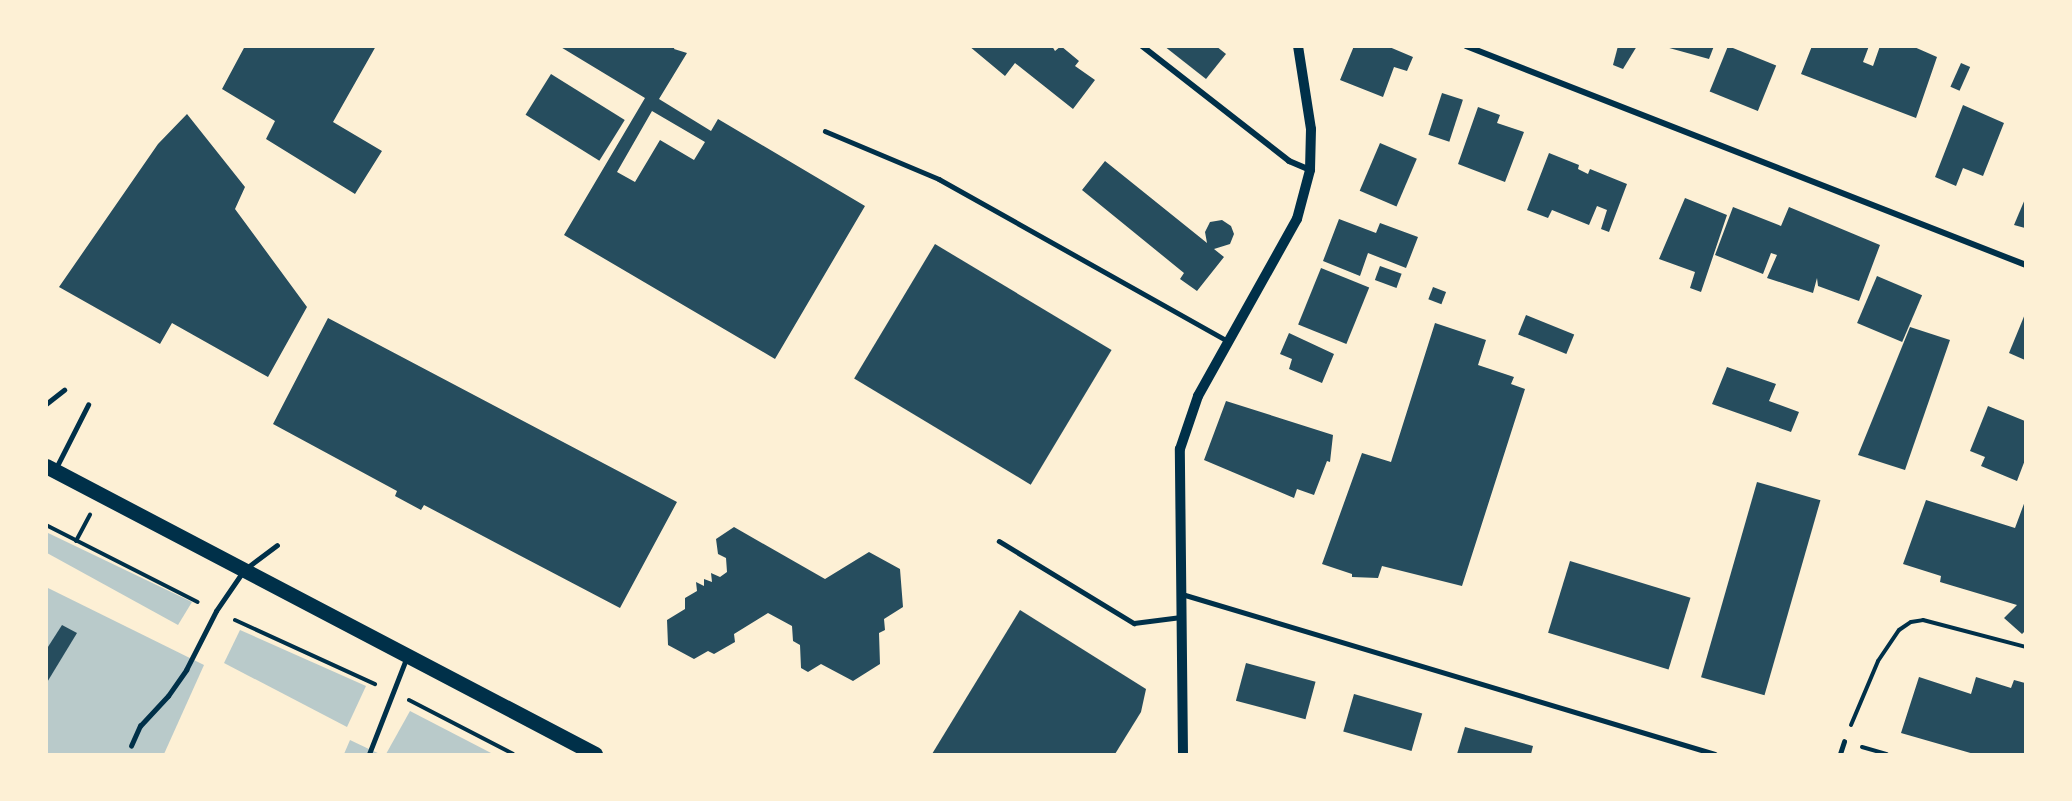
<!DOCTYPE html>
<style>
body{margin:0}
#map{position:relative;width:2072px;height:801px;overflow:hidden;background:#fdf0d5;font-family:Roboto,sans-serif}
div>[style]{position:absolute}
.green>*{inset:0;background:#b9caca}
.building>*{inset:0;background:#264d5e;transform-origin:0 0}
.path>*{height:4px;margin:-2px;padding:0 2px;transform-origin:2px;border-radius:2px;background:#003049}
.service>*{height:4.5px;margin:-2.25px;padding:0 2.25px;transform-origin:2.25px;border-radius:2.25px;background:#003049}
.minor>*{height:6px;margin:-3px;padding:0 3px;transform-origin:3px;border-radius:3px;background:#003049}
.tertiary>*{height:10px;margin:-5px;padding:0 5px;transform-origin:5px;border-radius:5px;background:#003049}
.primary>*{height:15px;margin:-7.5px;padding:0 7.5px;transform-origin:7.5px;border-radius:7.5px;background:#003049}
span{translate:-50% -50%;white-space:nowrap;text-align:center;line-height:1.15;-webkit-text-stroke:6px #fdf0d5;paint-order:stroke}
.frame{position:absolute;inset:0;border:48px solid #fdf0d5;pointer-events:none}
</style>
<div id="map">
<div class="green">
<i style="clip-path:polygon(46px 532px,192px 602px,178px 625px,47px 553px)"></i>
<i style="clip-path:polygon(46px 587px,204px 665px,164px 754px,47px 754px)"></i>
<i style="clip-path:polygon(240px 630px,366px 686px,347px 727px,224px 663px)"></i>
<i style="clip-path:polygon(410px 711px,493px 754px,386px 754px)"></i>
<i style="clip-path:polygon(350px 740px,371px 750px,380px 754px,344px 754px)"></i>
</div>
<div class="building">
<i style="clip-path:polygon(245px 46px,376px 46px,333px 122px,382px 151px,355px 194px,266px 139px,275px 121px,222px 89px)"></i>
<i style="clip-path:polygon(evenodd,559px 46px,675px 46px,674px 49px,687px 53px,659px 99px,711px 131px,718px 119px,865px 206px,775px 359px,564px 235px,645px 98px,559px 46px,652px 111px,705px 142px,694px 160px,660px 140px,635px 182px,617px 172px,652px 111px)"></i>
<i style="clip-path:polygon(969px 46px,1052px 46px,1055px 51px,1061px 46px,1079px 61px,1075px 66px,1095px 80px,1073px 109px,1015px 63px,1005px 76px)"></i>
<i style="clip-path:polygon(1164px 46px,1216px 46px,1226px 54px,1206px 79px)"></i>
<i style="clip-path:polygon(1354px 46px,1387px 46px,1413px 57px,1407px 71px,1394px 67px,1383px 97px,1340px 80px)"></i>
<i style="clip-path:polygon(1618px 46px,1637px 46px,1623px 69px,1613px 65px)"></i>
<i style="clip-path:polygon(1662px 46px,1714px 46px,1709px 59px)"></i>
<i style="left:1728px;top:46px;width:52px;height:49px;rotate:22deg"></i>
<i style="clip-path:polygon(1812px 46px,1869px 46px,1863px 62px,1873px 66px,1880px 46px,1912px 46px,1937px 57px,1916px 118px,1801px 74px)"></i>
<i style="left:1961px;top:63px;width:10px;height:26px;rotate:24deg"></i>
<i style="left:551px;top:74px;width:87px;height:48px;rotate:32deg"></i>
<i style="left:1442px;top:93px;width:22px;height:44px;rotate:18deg"></i>
<i style="clip-path:polygon(1963px 105px,2004px 123px,1983px 176px,1963px 168px,1956px 186px,1935px 177px)"></i>
<i style="clip-path:polygon(1478px 107px,1500px 115px,1497px 123px,1524px 132px,1505px 182px,1458px 164px)"></i>
<i style="clip-path:polygon(187px 114px,245px 187px,235px 209px,307px 307px,268px 377px,172px 323px,160px 344px,59px 287px,158px 144px)"></i>
<i style="left:1380px;top:143px;width:40px;height:52px;rotate:23deg"></i>
<i style="clip-path:polygon(1549px 153px,1579px 165px,1578px 169px,1588px 174px,1590px 169px,1627px 184px,1609px 232px,1601px 229px,1607px 210px,1597px 206px,1589px 225px,1552px 210px,1548px 218px,1527px 210px)"></i>
<i style="clip-path:polygon(1105px 161px,1207px 243px,1205px 232px,1210px 222px,1222px 220px,1231px 226px,1234px 234px,1230px 244px,1214px 249px,1224px 257px,1197px 291px,1180px 279px,1184px 273px,1082px 190px)"></i>
<i style="clip-path:polygon(1685px 198px,1727px 215px,1701px 292px,1690px 288px,1695px 272px,1659px 259px)"></i>
<i style="clip-path:polygon(2025px 199px,2025px 228px,2014px 225px)"></i>
<i style="clip-path:polygon(1733px 207px,1781px 226px,1789px 207px,1880px 245px,1859px 301px,1818px 286px,1817px 278px,1813px 293px,1767px 278px,1777px 255px,1771px 253px,1763px 274px,1715px 255px)"></i>
<i style="clip-path:polygon(1339px 219px,1376px 233px,1380px 223px,1418px 237px,1406px 268px,1368px 253px,1360px 276px,1323px 261px)"></i>
<i style="left:935px;top:244px;width:206px;height:157px;rotate:31deg"></i>
<i style="left:1380px;top:266px;width:23px;height:15px;rotate:20deg"></i>
<i style="left:1321px;top:268px;width:52px;height:61px;rotate:22deg"></i>
<i style="left:1877px;top:276px;width:49px;height:51px;rotate:23deg"></i>
<i style="left:1433px;top:287px;width:14px;height:13px;rotate:21deg"></i>
<i style="clip-path:polygon(2025px 314px,2025px 360px,2009px 353px)"></i>
<i style="left:1526px;top:315px;width:52px;height:21px;rotate:22deg"></i>
<i style="clip-path:polygon(328px 318px,677px 502px,620px 608px,424px 505px,421px 510px,395px 496px,397px 491px,273px 424px)"></i>
<i style="clip-path:polygon(1435px 323px,1486px 340px,1478px 365px,1514px 377px,1511px 384px,1525px 389px,1462px 586px,1382px 566px,1378px 578px,1352px 577px,1352px 574px,1322px 564px,1362px 453px,1391px 462px)"></i>
<i style="clip-path:polygon(1910px 327px,1950px 340px,1905px 470px,1858px 455px)"></i>
<i style="clip-path:polygon(1289px 333px,1334px 354px,1322px 383px,1289px 369px,1292px 359px,1280px 354px)"></i>
<i style="clip-path:polygon(1727px 367px,1776px 384px,1769px 401px,1799px 412px,1791px 432px,1712px 404px)"></i>
<i style="clip-path:polygon(1226px 401px,1333px 435px,1330px 462px,1327px 461px,1314px 495px,1297px 489px,1294px 498px,1204px 460px)"></i>
<i style="clip-path:polygon(1988px 406px,2025px 421px,2025px 460px,2017px 481px,1981px 466px,1985px 457px,1970px 451px)"></i>
<i style="left:1757px;top:482px;width:66px;height:203px;rotate:16deg"></i>
<i style="clip-path:polygon(1926px 500px,2015px 528px,2025px 501px,2025px 631px,2022px 634px,2004px 618px,2017px 605px,1940px 582px,1941px 576px,1903px 564px)"></i>
<i style="clip-path:polygon(734px 527px,825px 579px,869px 552px,900px 569px,903px 607px,884px 619px,885px 630px,879px 633px,880px 664px,853px 681px,821px 664px,808px 672px,801px 668px,800px 645px,793px 641px,792px 626px,768px 613px,734px 634px,735px 642px,714px 654px,708px 651px,694px 659px,668px 645px,667px 620px,685px 609px,685px 598px,697px 591px,696px 582px,704px 586px,704px 579px,712px 582px,711px 573px,720px 577px,727px 572px,726px 558px,718px 554px,716px 539px)"></i>
<i style="left:1570px;top:561px;width:126px;height:75px;rotate:17deg"></i>
<i style="clip-path:polygon(1020px 610px,1146px 689px,1141px 712px,1115px 754px,932px 754px)"></i>
<i style="clip-path:polygon(62px 625px,77px 633px,46px 684px,46px 650px)"></i>
<i style="left:1246px;top:663px;width:72px;height:39px;rotate:15deg"></i>
<i style="clip-path:polygon(1919px 677px,1971px 694px,1976px 677px,2011px 688px,2014px 680px,2025px 683px,2025px 754px,1974px 754px,1901px 733px)"></i>
<i style="left:1354px;top:694px;width:71px;height:39px;rotate:16deg"></i>
<i style="clip-path:polygon(1465px 727px,1533px 746px,1531px 754px,1457px 754px)"></i>
</div>
<div class="path">
<i style="left:46px;top:525px;width:170px;rotate:26.9deg"></i>
<i style="left:76px;top:541px;width:30px;rotate:-62deg"></i>
<i style="left:235px;top:620px;width:154px;rotate:24.6deg"></i>
<i style="left:409px;top:700px;width:117px;rotate:27.4deg"></i>
<i style="left:1851px;top:725px;width:69px;rotate:-67.1deg"></i>
<i style="left:1878px;top:661px;width:37px;rotate:-56deg"></i>
<i style="left:1899px;top:630px;width:14px;rotate:-34deg"></i>
<i style="left:1911px;top:622px;width:12px;rotate:-9deg"></i>
<i style="left:1923px;top:620px;width:106px;rotate:14.7deg"></i>
<i style="left:1862px;top:747px;width:26px;rotate:16deg"></i>
</div>
<div class="service">
<i style="left:825px;top:131px;width:124px;rotate:22.8deg"></i>
<i style="left:939px;top:179px;width:333px;rotate:29.3deg"></i>
<i style="left:46px;top:404px;width:23px;rotate:-38deg"></i>
<i style="left:56px;top:468px;width:71px;rotate:-63.1deg"></i>
<i style="left:999px;top:541px;width:158px;rotate:31.3deg"></i>
<i style="left:1134px;top:623px;width:47px;rotate:-7.3deg"></i>
<i style="left:248px;top:567px;width:36px;rotate:-37deg"></i>
<i style="left:1182px;top:594px;width:556px;rotate:16.71deg"></i>
<i style="left:131px;top:746px;width:22px;rotate:-66deg"></i>
<i style="left:140px;top:726px;width:41px;rotate:-47deg"></i>
<i style="left:168px;top:696px;width:32px;rotate:-55deg"></i>
<i style="left:186px;top:670px;width:66px;rotate:-63deg"></i>
<i style="left:216px;top:611px;width:46px;rotate:-55.6deg"></i>
<i style="left:369px;top:754px;width:102px;rotate:-68.7deg"></i>
<i style="left:1840px;top:754px;width:13px;rotate:-72deg"></i>
</div>
<div class="minor">
<i style="left:1142px;top:46px;width:187px;rotate:38deg"></i>
<i style="left:1289px;top:161px;width:23px;rotate:23deg"></i>
<i style="left:1466px;top:46px;width:601px;rotate:21.36deg"></i>
</div>
<div class="tertiary">
<i style="left:1183px;top:754px;width:305px;rotate:-90.6deg"></i>
<i style="left:1180px;top:449px;width:56px;rotate:-71.2deg"></i>
<i style="left:1198px;top:396px;width:203px;rotate:-60.8deg"></i>
<i style="left:1297px;top:219px;width:51px;rotate:-75.1deg"></i>
<i style="left:1310px;top:170px;width:41px;rotate:-88.6deg"></i>
<i style="left:1311px;top:129px;width:84px;rotate:-98.9deg"></i>
</div>
<div class="primary">
<i style="left:46px;top:466px;width:620px;rotate:27.68deg"></i>
</div>
<div class="frame"></div>
</div>
